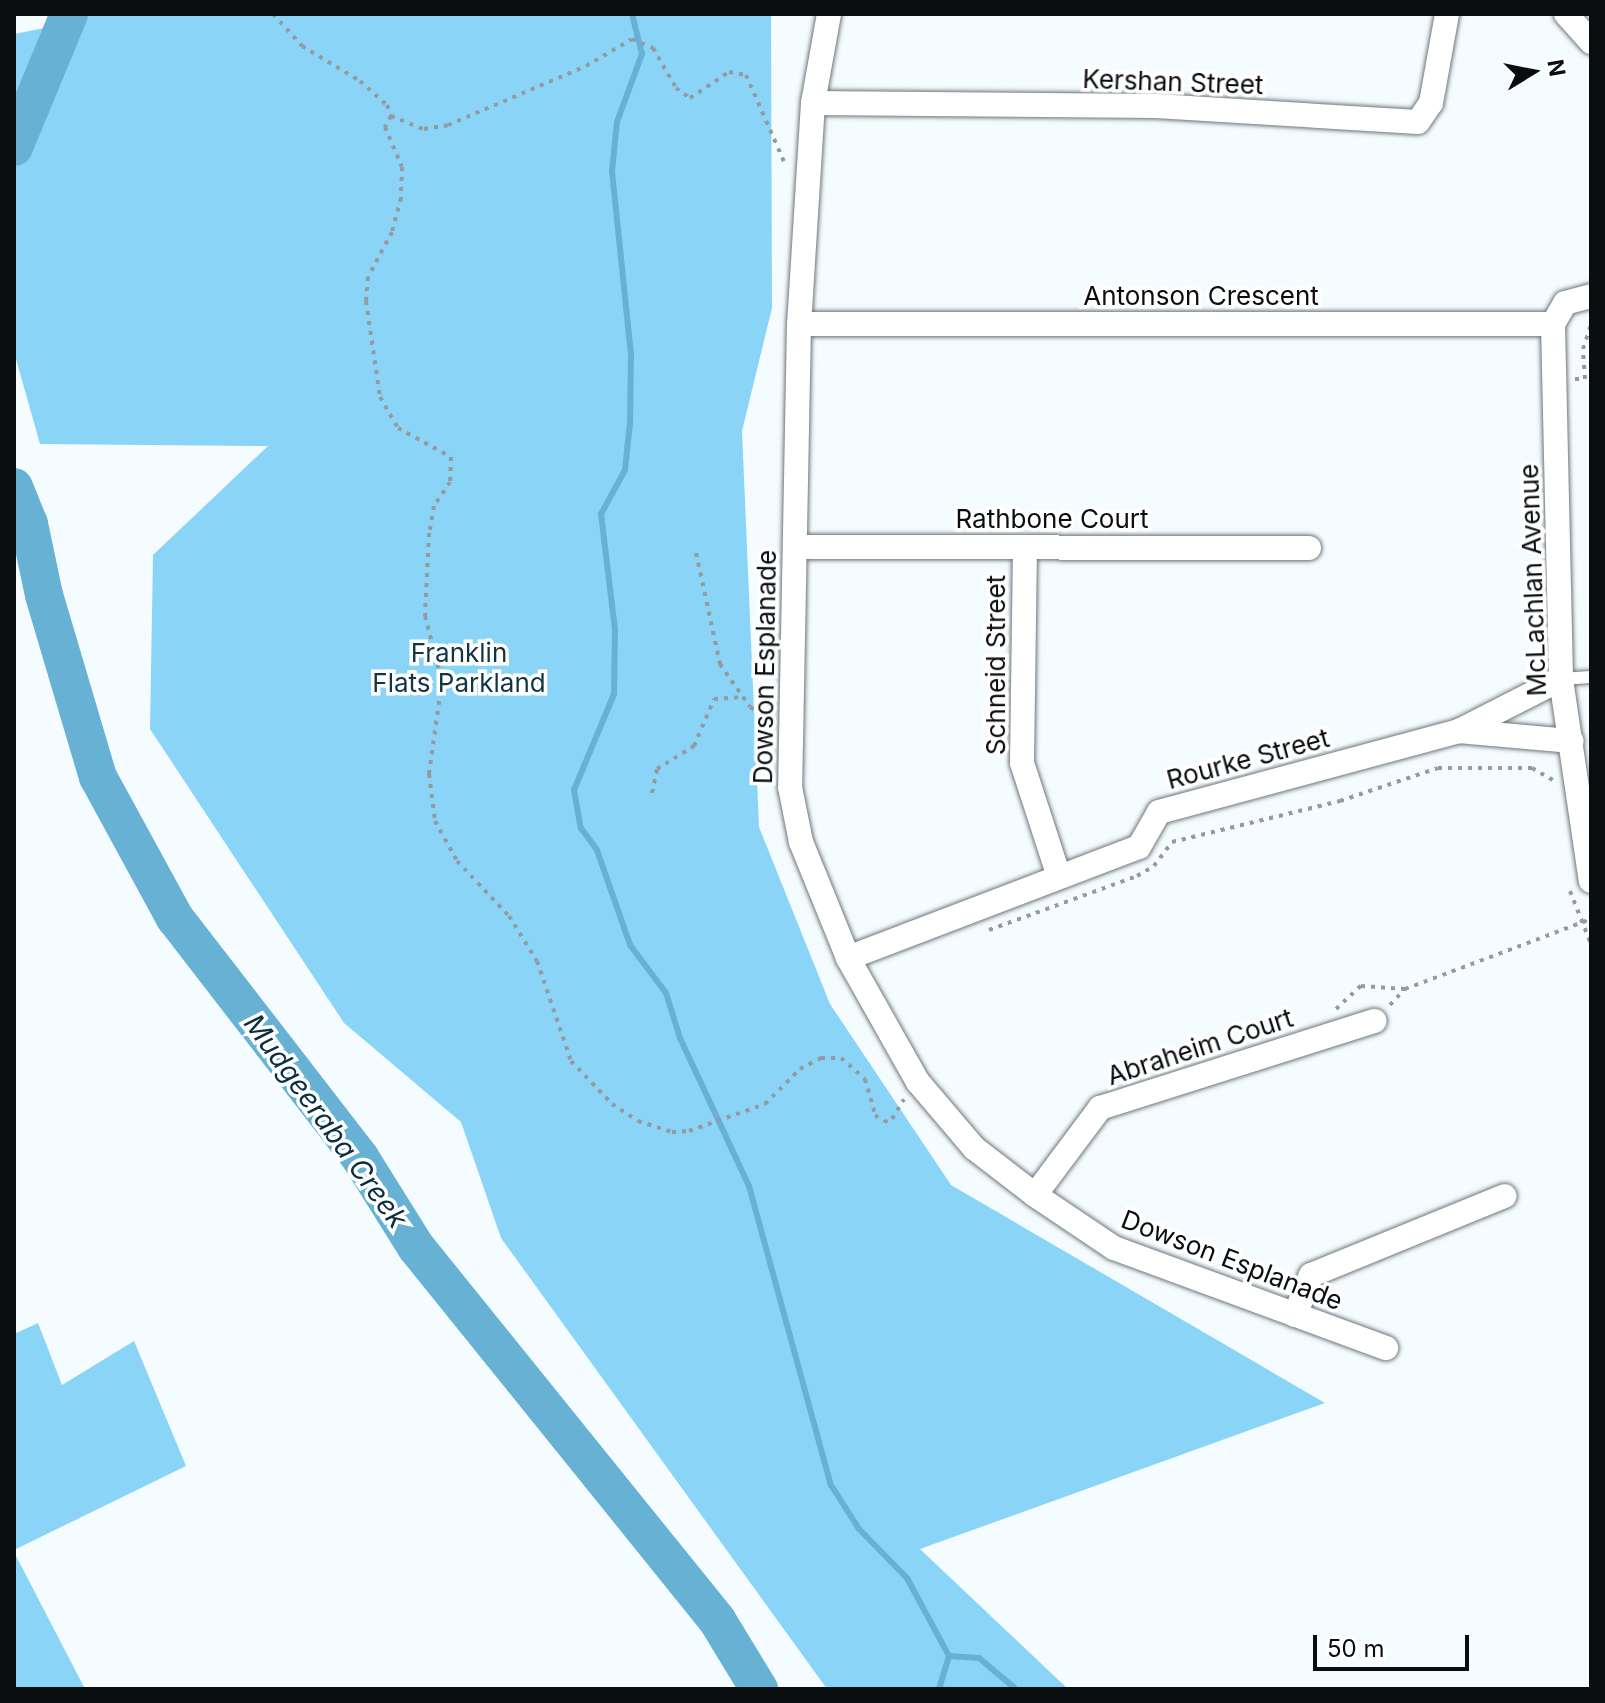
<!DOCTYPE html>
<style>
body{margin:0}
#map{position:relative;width:1605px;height:1703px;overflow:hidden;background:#f5fcff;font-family:Inter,sans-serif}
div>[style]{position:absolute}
.green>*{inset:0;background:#8ad5f7}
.stream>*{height:6px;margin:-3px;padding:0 3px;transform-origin:3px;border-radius:3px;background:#67b2d4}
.river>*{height:38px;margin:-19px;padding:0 19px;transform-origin:19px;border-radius:19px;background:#67b2d4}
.path>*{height:4px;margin-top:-2px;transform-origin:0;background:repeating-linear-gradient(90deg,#949a9d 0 4px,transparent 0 10px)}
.roads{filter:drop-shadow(0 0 2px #6d777b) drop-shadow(0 0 2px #6d777b)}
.lane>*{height:12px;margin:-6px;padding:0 6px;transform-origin:6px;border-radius:6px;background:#fff}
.street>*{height:24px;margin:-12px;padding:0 12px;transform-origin:12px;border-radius:12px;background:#fff}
span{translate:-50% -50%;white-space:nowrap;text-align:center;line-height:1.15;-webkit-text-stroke:7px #fff;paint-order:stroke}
.street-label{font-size:26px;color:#090d0f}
.park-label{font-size:26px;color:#123544}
.water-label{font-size:28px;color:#0b2f3d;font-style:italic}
.frame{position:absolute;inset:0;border:16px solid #090d0f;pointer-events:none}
.north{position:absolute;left:1493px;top:32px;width:80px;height:80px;-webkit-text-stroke:6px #fff;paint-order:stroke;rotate:80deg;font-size:22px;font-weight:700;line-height:32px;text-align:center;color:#090d0f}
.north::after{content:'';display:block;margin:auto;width:28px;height:36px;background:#090d0f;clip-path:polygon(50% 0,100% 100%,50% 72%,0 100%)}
.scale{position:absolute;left:1313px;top:1635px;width:156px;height:36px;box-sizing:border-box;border:4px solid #090d0f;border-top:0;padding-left:10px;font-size:24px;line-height:28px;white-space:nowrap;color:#090d0f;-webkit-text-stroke:6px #fff;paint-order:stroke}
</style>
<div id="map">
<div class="green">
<i style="clip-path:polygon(85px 14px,771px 14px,772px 308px,742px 431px,759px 827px,830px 1004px,951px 1185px,1325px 1403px,920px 1549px,1068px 1689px,827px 1689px,501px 1238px,461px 1122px,344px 1023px,150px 729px,153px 555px,268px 446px,40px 444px,14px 352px,14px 34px,84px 20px)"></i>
<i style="clip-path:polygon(38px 1323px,62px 1385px,134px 1341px,186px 1466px,14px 1550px,14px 1334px)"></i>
<i style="clip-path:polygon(14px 1552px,85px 1689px,14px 1689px)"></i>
</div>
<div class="stream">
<i style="left:632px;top:14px;width:41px;rotate:76deg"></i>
<i style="left:642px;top:54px;width:72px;rotate:110.2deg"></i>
<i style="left:617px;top:122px;width:49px;rotate:95.8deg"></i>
<i style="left:612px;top:171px;width:184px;rotate:84.1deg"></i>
<i style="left:631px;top:354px;width:69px;rotate:90.8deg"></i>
<i style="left:630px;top:423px;width:47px;rotate:96.1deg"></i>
<i style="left:625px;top:470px;width:50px;rotate:118.6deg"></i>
<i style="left:601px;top:514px;width:116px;rotate:83.1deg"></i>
<i style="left:615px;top:629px;width:65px;rotate:90.9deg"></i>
<i style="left:614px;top:694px;width:104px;rotate:112.6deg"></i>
<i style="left:574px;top:790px;width:39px;rotate:80deg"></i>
<i style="left:581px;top:828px;width:27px;rotate:54deg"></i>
<i style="left:597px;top:850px;width:101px;rotate:70.8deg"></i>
<i style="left:630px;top:945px;width:60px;rotate:53.1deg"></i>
<i style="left:666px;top:993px;width:47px;rotate:72.7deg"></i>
<i style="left:680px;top:1038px;width:163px;rotate:65deg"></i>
<i style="left:749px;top:1186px;width:310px;rotate:74.7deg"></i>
<i style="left:831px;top:1485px;width:52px;rotate:57.5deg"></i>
<i style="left:859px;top:1529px;width:69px;rotate:45.6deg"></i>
<i style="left:907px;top:1578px;width:89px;rotate:61.7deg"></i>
<i style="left:949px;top:1656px;width:34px;rotate:107deg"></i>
<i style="left:949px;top:1656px;width:30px;rotate:4deg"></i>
<i style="left:979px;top:1658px;width:48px;rotate:40deg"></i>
</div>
<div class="river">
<i style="left:14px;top:147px;width:144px;rotate:-67.5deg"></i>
<i style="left:14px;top:487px;width:40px;rotate:68deg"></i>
<i style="left:29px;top:524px;width:73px;rotate:78.1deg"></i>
<i style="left:44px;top:595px;width:190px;rotate:73.5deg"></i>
<i style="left:98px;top:777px;width:161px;rotate:61.4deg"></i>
<i style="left:175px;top:918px;width:304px;rotate:52.3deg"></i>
<i style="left:361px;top:1159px;width:104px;rotate:58deg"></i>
<i style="left:416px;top:1247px;width:479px;rotate:51.1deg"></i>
<i style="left:717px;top:1620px;width:81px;rotate:58.7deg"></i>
</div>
<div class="path">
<i style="left:273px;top:14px;width:43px;rotate:47.8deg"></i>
<i style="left:302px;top:46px;width:68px;rotate:31.1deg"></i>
<i style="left:360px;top:81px;width:36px;rotate:42deg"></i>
<i style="left:387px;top:105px;width:12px;rotate:70deg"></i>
<i style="left:391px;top:116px;width:13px;rotate:119deg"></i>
<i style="left:385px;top:127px;width:43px;rotate:67deg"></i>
<i style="left:402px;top:167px;width:31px;rotate:92deg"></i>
<i style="left:401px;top:198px;width:35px;rotate:105deg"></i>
<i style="left:392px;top:232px;width:51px;rotate:118.1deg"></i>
<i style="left:368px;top:277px;width:24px;rotate:95deg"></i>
<i style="left:366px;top:301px;width:97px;rotate:81.7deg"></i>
<i style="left:380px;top:397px;width:36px;rotate:60deg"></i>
<i style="left:398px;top:428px;width:60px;rotate:28.7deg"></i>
<i style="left:451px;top:457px;width:25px;rotate:92deg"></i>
<i style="left:450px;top:482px;width:29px;rotate:124deg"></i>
<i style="left:434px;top:506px;width:27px;rotate:100deg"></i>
<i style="left:429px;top:533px;width:83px;rotate:92.8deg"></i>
<i style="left:425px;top:616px;width:67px;rotate:75.3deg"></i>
<i style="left:442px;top:681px;width:94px;rotate:98deg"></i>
<i style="left:429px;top:774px;width:47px;rotate:82.7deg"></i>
<i style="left:435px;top:821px;width:46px;rotate:61.2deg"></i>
<i style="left:457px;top:861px;width:76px;rotate:46.6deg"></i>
<i style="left:509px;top:916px;width:53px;rotate:58.1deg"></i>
<i style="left:537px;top:961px;width:106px;rotate:71.2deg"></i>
<i style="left:571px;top:1061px;width:59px;rotate:46.4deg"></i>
<i style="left:612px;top:1104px;width:31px;rotate:33deg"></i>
<i style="left:638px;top:1121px;width:36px;rotate:18deg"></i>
<i style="left:672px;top:1132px;width:17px;rotate:-3deg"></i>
<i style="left:689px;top:1131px;width:81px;rotate:-19.6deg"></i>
<i style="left:765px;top:1104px;width:49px;rotate:-45deg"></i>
<i style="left:800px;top:1069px;width:24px;rotate:-28deg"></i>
<i style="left:821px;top:1058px;width:20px"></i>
<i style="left:841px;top:1058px;width:32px;rotate:41deg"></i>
<i style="left:865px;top:1079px;width:37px;rotate:74deg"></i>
<i style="left:875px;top:1115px;width:11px;rotate:38deg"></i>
<i style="left:884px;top:1122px;width:9px;rotate:-21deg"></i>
<i style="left:892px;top:1119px;width:23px;rotate:-59deg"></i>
<i style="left:391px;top:116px;width:35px;rotate:22deg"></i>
<i style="left:424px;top:129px;width:24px;rotate:-9deg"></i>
<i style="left:448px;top:125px;width:150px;rotate:-23.1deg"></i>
<i style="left:586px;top:66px;width:53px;rotate:-30.4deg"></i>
<i style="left:632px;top:39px;width:23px;rotate:23deg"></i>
<i style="left:653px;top:48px;width:46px;rotate:60.1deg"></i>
<i style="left:676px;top:88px;width:17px;rotate:36deg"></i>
<i style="left:690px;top:98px;width:47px;rotate:-33.7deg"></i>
<i style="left:729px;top:72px;width:17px;rotate:10deg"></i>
<i style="left:746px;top:75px;width:99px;rotate:66.3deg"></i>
<i style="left:1575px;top:379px;width:10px"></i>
<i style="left:1585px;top:379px;width:30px;rotate:-94deg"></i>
<i style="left:1583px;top:349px;width:25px;rotate:-72deg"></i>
<i style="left:696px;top:553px;width:114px;rotate:77.8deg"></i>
<i style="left:720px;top:664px;width:52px;rotate:55.1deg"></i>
<i style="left:750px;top:707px;width:25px;rotate:32deg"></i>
<i style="left:652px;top:793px;width:25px;rotate:-78deg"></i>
<i style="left:657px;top:769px;width:44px;rotate:-31.9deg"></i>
<i style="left:694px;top:746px;width:51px;rotate:-66.9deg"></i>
<i style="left:714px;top:699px;width:30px;rotate:-4deg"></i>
<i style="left:1570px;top:891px;width:57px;rotate:68.4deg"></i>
<i style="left:989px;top:930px;width:158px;rotate:-20deg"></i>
<i style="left:1137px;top:876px;width:20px;rotate:-30deg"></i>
<i style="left:1154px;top:866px;width:30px;rotate:-53deg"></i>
<i style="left:1172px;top:842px;width:173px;rotate:-13.7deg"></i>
<i style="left:1340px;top:801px;width:103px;rotate:-18.6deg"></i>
<i style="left:1438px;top:768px;width:94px"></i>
<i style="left:1532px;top:768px;width:24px;rotate:30deg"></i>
<i style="left:1390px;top:1005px;width:22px;rotate:-47deg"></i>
<i style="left:1405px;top:989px;width:199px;rotate:-20.6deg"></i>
<i style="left:1336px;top:1009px;width:34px;rotate:-43deg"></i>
<i style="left:1361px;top:986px;width:44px;rotate:3.9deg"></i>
</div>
<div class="roads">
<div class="lane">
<i style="left:1561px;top:679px;width:30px;rotate:-4deg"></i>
</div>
<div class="street">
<i style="left:829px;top:14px;width:90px;rotate:100.2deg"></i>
<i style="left:813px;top:103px;width:221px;rotate:93.6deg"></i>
<i style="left:799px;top:324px;width:463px;rotate:91.1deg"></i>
<i style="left:790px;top:787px;width:56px;rotate:78.7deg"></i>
<i style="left:801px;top:842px;width:125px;rotate:67.9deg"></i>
<i style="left:848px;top:958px;width:142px;rotate:60.6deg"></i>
<i style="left:918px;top:1082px;width:87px;rotate:49.7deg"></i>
<i style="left:974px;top:1148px;width:77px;rotate:37.6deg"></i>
<i style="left:1035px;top:1195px;width:95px;rotate:33.9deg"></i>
<i style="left:1114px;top:1248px;width:290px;rotate:20.2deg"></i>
<i style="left:1566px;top:14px;width:38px;rotate:48deg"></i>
<i style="left:813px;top:103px;width:343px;rotate:0.5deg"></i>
<i style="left:1156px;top:106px;width:262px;rotate:3.5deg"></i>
<i style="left:1418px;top:122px;width:23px;rotate:-56deg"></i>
<i style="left:1431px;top:103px;width:90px;rotate:-79.8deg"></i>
<i style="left:799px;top:324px;width:754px"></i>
<i style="left:1553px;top:324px;width:355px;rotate:88.7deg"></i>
<i style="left:1561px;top:679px;width:204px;rotate:81.6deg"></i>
<i style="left:1553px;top:324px;width:24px;rotate:-60deg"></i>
<i style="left:1565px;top:303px;width:27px;rotate:-15deg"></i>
<i style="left:795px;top:547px;width:514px;rotate:0.11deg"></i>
<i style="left:1025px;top:547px;width:216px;rotate:90.8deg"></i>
<i style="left:1022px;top:763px;width:117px;rotate:72deg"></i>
<i style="left:1459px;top:731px;width:113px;rotate:5.1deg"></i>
<i style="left:848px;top:958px;width:311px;rotate:-20.9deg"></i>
<i style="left:1139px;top:847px;width:40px;rotate:-60.3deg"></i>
<i style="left:1159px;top:812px;width:311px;rotate:-15.1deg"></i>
<i style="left:1459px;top:731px;width:114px;rotate:-27deg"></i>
<i style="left:1035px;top:1195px;width:109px;rotate:-53.2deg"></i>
<i style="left:1100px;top:1108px;width:288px;rotate:-17.6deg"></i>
<i style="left:1295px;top:1315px;width:43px;rotate:-68.2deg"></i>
<i style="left:1311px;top:1275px;width:209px;rotate:-22.2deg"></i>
</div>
</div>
<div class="street-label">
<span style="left:1173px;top:82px;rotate:2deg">Kershan Street</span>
<span style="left:1201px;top:296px">Antonson Crescent</span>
<span style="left:1052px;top:519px">Rathbone Court</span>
<span style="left:1533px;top:580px;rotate:-92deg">McLachlan Avenue</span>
<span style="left:996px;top:665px;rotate:-90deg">Schneid Street</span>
<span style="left:765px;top:667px;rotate:-89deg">Dowson Esplanade</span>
<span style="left:1248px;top:759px;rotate:-15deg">Rourke Street</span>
<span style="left:1200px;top:1047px;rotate:-18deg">Abraheim Court</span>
<span style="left:1232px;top:1260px;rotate:21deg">Dowson Esplanade</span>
</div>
<div class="park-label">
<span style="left:459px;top:668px">Franklin<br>Flats Parkland</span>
</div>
<div class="water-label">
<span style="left:326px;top:1121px;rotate:54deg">Mudgeeraba Creek</span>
</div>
<div class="frame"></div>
<div class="north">N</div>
<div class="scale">50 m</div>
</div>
